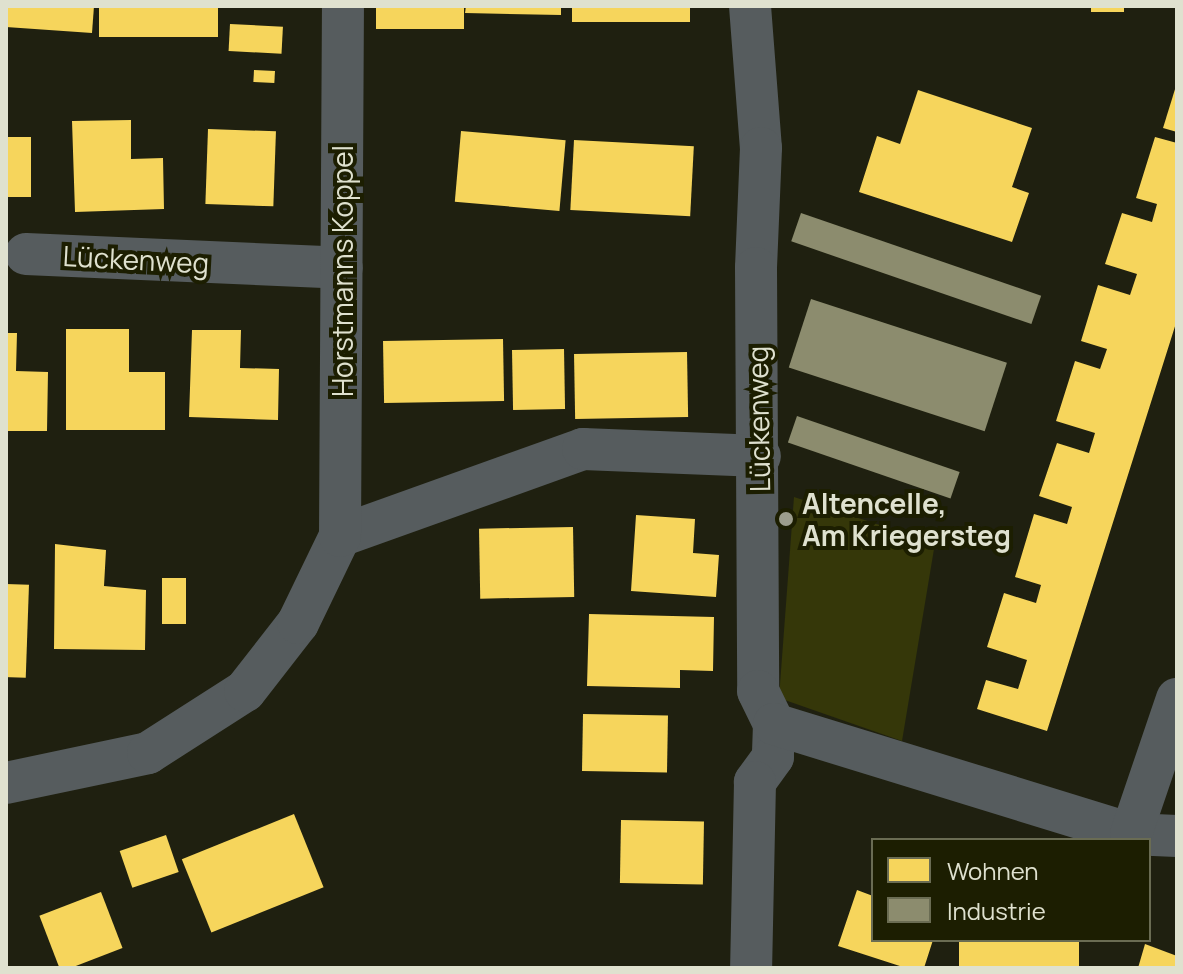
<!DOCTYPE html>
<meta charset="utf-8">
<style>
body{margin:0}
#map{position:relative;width:1183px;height:974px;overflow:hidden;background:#1f2010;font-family:Manrope,sans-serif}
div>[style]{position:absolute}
.green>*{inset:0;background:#353709}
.homes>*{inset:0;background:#f6d55c;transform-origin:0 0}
.industry>*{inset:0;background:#8c8c6e;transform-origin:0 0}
.minor>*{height:42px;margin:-21px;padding:0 21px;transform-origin:21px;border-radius:21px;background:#565c5e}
.dots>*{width:22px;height:22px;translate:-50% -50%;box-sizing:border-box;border:4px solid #1c1e01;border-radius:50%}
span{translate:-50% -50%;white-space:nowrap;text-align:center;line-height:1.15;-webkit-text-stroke:8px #1c1e01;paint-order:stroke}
.street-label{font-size:28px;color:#dfe1cf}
.poi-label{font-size:28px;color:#dfe1cf;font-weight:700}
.left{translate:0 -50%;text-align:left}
.frame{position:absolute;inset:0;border:8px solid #dfe1cf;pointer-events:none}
.legend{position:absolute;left:871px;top:838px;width:280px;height:104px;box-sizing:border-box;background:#1c1e01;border:2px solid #6a6c53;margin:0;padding:10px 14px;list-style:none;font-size:24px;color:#dfe1cf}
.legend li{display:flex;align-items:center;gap:16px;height:40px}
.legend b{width:40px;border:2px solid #6a6c53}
</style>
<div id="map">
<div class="green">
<i style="clip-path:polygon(794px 497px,935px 543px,902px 741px,779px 698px)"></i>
</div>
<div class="homes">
<i style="clip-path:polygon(6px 6px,94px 6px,92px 33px,6px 27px)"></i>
<i style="left:99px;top:6px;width:119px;height:31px"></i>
<i style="left:376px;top:6px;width:88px;height:23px"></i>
<i style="clip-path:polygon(466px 6px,561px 6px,561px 15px,465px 13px)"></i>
<i style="left:572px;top:6px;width:118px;height:16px"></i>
<i style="left:1091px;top:6px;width:33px;height:6px"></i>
<i style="left:230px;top:24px;width:53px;height:27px;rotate:3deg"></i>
<i style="left:254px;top:70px;width:21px;height:12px;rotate:3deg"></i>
<i style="clip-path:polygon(1176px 86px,1177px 86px,1177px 132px,1163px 128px)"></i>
<i style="clip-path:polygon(918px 90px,1032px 128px,1012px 187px,1029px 193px,1012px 242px,859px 192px,877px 136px,900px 144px)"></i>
<i style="clip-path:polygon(131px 120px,131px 159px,163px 158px,164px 209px,75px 212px,72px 121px)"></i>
<i style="left:208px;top:129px;width:68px;height:75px;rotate:2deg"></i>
<i style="left:461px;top:131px;width:105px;height:71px;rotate:5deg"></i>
<i style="left:6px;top:137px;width:25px;height:60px"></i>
<i style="clip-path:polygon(1155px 137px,1177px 143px,1177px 320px,1047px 731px,977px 709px,986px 680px,1018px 689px,1027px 660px,987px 647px,1004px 593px,1036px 603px,1041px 585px,1015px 577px,1034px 514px,1067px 524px,1072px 507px,1039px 496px,1057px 443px,1089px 453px,1095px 433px,1056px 421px,1075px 361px,1100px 369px,1107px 349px,1081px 341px,1098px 285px,1130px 295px,1137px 274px,1105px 264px,1122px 213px,1152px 222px,1157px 204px,1136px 198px)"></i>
<i style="left:574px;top:140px;width:120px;height:70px;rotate:3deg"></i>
<i style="clip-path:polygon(66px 329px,129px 329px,129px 372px,165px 372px,165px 430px,66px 430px)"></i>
<i style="clip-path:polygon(192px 330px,241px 330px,240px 368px,279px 369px,278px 420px,189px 417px)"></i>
<i style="clip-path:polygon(6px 333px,17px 333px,16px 371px,48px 372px,47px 431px,6px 431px)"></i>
<i style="left:503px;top:339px;width:62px;height:120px;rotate:89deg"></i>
<i style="left:564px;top:349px;width:60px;height:52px;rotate:89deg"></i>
<i style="left:687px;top:352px;width:65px;height:113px;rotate:89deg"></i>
<i style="clip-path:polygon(636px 515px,695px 519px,693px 553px,719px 555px,716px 597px,631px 591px)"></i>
<i style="left:573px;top:527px;width:70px;height:94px;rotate:89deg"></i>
<i style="clip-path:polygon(55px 544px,106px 550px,104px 586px,146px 590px,145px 650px,54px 649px)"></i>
<i style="left:162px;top:578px;width:24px;height:46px"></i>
<i style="left:6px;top:584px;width:23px;height:93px;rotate:2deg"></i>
<i style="clip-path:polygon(589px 614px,714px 617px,713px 671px,680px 670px,680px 688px,587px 686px)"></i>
<i style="left:583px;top:714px;width:85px;height:57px;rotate:1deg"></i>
<i style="left:294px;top:814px;width:79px;height:121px;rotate:68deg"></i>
<i style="left:621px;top:820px;width:83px;height:63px;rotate:1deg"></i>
<i style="left:166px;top:835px;width:39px;height:49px;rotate:71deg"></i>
<i style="clip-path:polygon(857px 890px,873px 896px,873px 940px,933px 940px,924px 968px,906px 968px,838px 946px)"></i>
<i style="left:101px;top:892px;width:60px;height:66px;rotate:69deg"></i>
<i style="left:959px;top:940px;width:120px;height:29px"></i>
<i style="clip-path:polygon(1145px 944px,1177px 956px,1177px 968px,1138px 968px)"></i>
</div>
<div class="industry">
<i style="left:801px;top:213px;width:254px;height:30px;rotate:19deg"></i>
<i style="left:811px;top:299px;width:206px;height:72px;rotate:18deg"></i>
<i style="left:797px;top:416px;width:172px;height:28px;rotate:19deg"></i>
</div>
<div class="minor">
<i style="left:750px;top:6px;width:142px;rotate:85.6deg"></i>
<i style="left:761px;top:148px;width:120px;rotate:92.4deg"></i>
<i style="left:756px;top:268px;width:423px;rotate:89.7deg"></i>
<i style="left:758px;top:691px;width:37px;rotate:64deg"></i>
<i style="left:774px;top:724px;width:33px;rotate:92deg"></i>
<i style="left:773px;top:757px;width:31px;rotate:126deg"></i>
<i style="left:755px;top:782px;width:186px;rotate:91.2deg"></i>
<i style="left:26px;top:254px;width:316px;rotate:2.5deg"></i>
<i style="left:340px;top:536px;width:258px;rotate:-19.7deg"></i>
<i style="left:583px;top:449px;width:177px;rotate:2.3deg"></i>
<i style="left:774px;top:724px;width:374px;rotate:17.1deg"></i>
<i style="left:1131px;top:834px;width:46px;rotate:2.5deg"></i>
<i style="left:6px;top:783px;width:145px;rotate:-11.9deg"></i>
<i style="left:148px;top:753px;width:115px;rotate:-32.6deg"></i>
<i style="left:245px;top:691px;width:86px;rotate:-52.1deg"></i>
<i style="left:298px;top:623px;width:97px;rotate:-64.2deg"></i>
<i style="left:340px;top:536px;width:530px;rotate:-89.68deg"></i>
<i style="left:1131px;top:834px;width:143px;rotate:-71.2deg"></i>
</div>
<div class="dots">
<i style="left:786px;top:519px;background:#9c9d8c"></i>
</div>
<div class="street-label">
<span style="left:136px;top:259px;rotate:3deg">Lückenweg</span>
<span style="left:342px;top:271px;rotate:-90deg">Horstmanns Koppel</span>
<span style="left:758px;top:419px;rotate:-91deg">Lückenweg</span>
</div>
<div class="poi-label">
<span class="left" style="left:802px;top:519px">Altencelle,<br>Am Kriegersteg</span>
</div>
<div class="frame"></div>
<ul class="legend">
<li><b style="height:22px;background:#f6d55c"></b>Wohnen</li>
<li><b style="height:22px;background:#8c8c6e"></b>Industrie</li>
</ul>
</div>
